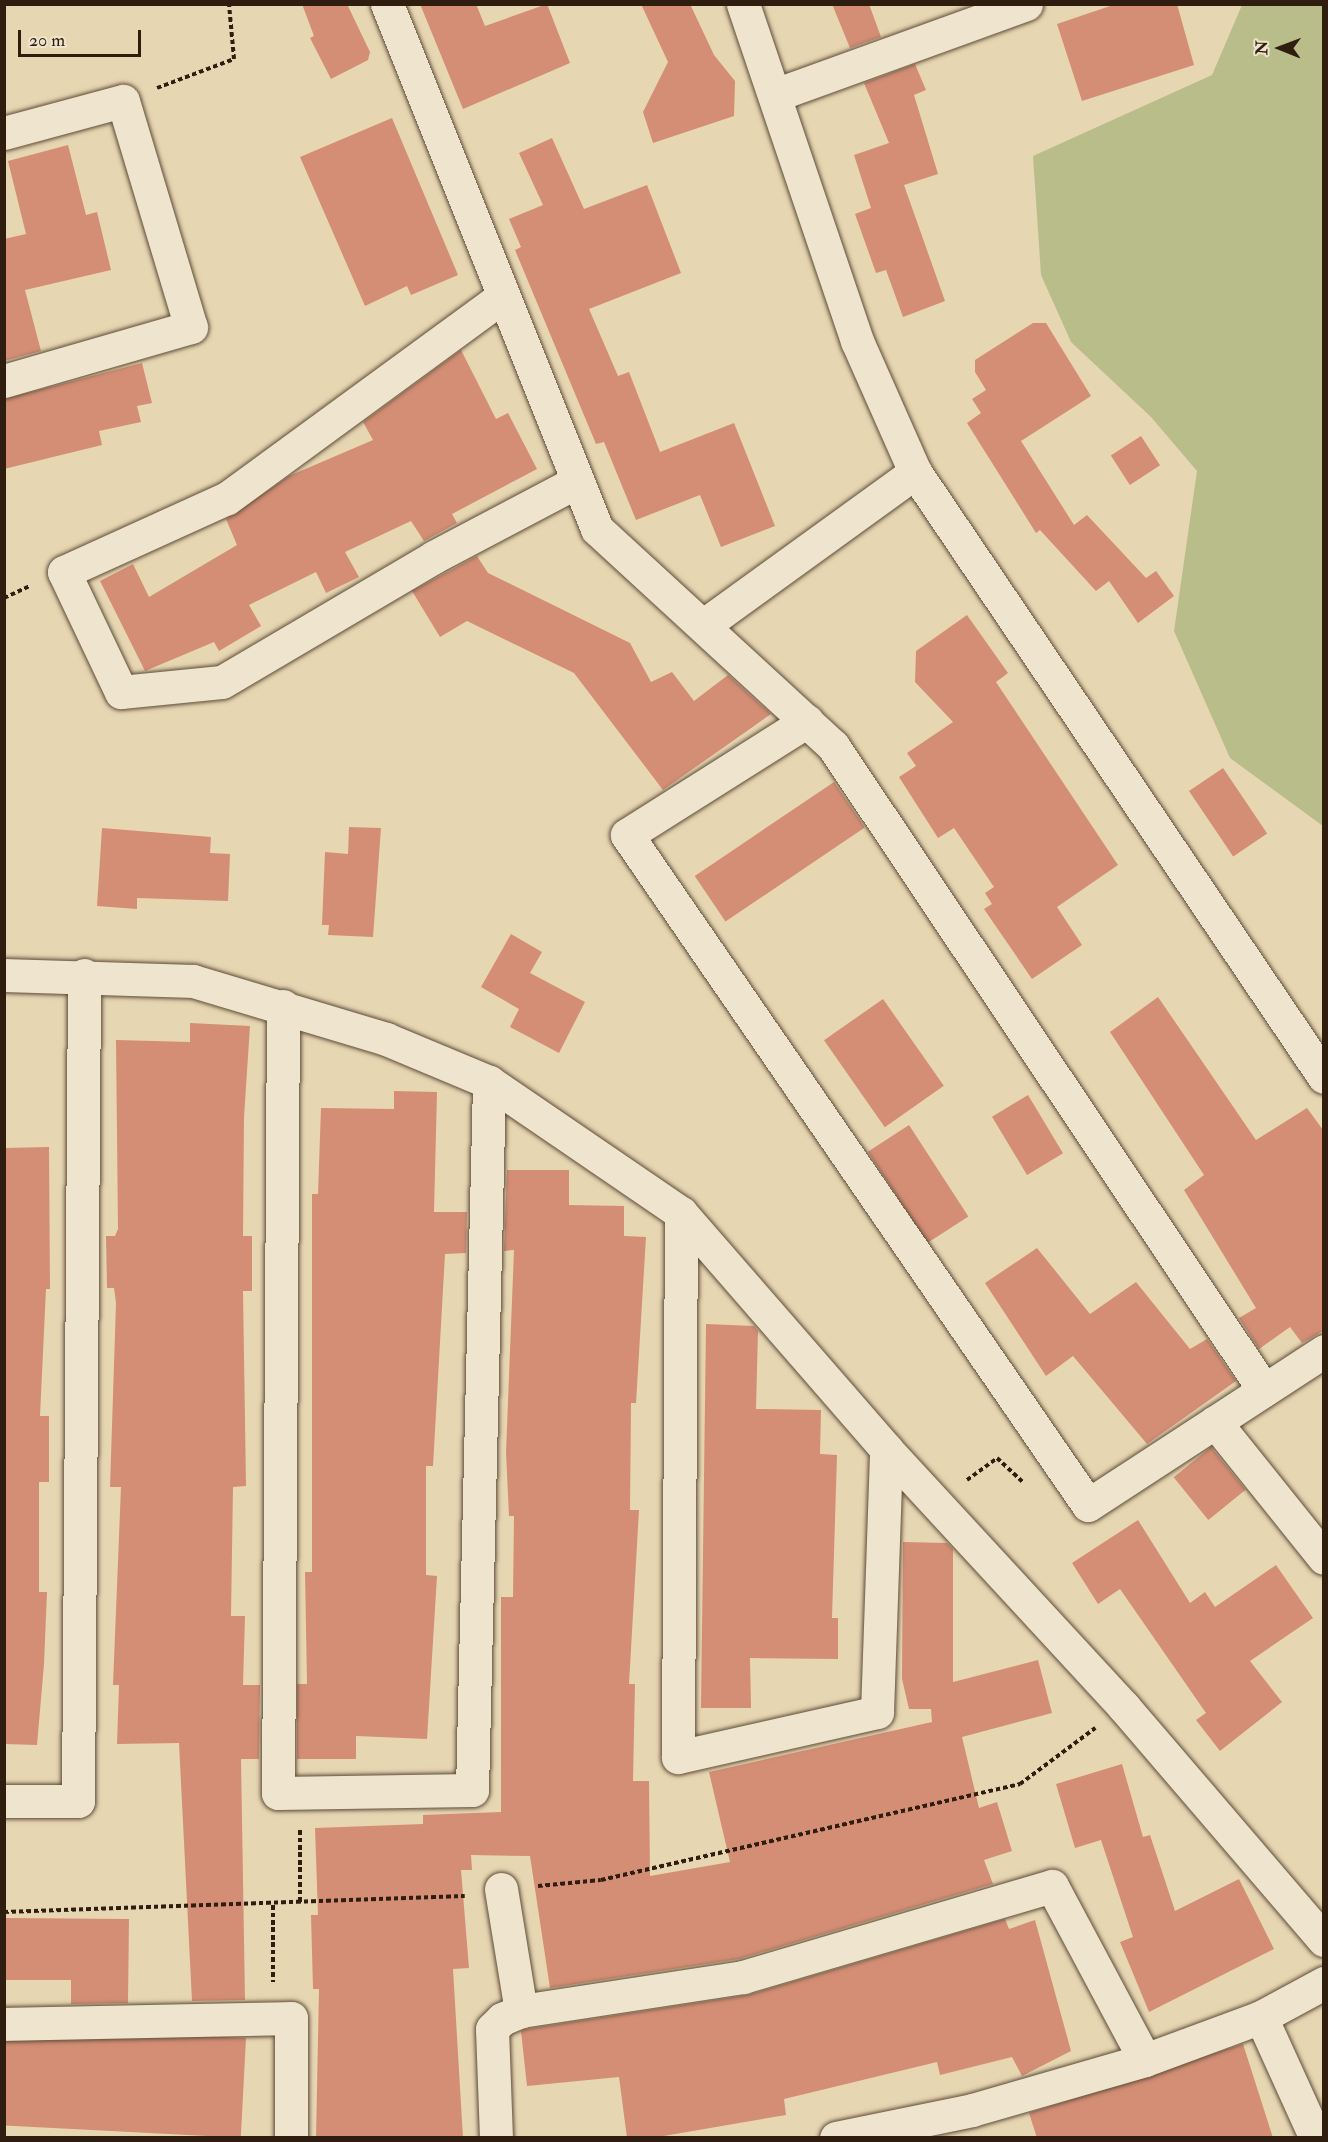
<!DOCTYPE html>
<style>
body{margin:0}
#map{position:relative;width:1328px;height:2142px;overflow:hidden;background:#e7d6b2;font-family:"IM FELL Double Pica",serif}
div>[style]{position:absolute}
.green>*{inset:0;background:#b8bd8a}
.building>*{inset:0;background:#d48e75;transform-origin:0 0}
.path>*{height:4px;margin-top:-2px;transform-origin:0;background:repeating-linear-gradient(90deg,#2f1e10 0 4.5px,transparent 0 7.5px)}
.roads{filter:drop-shadow(0 0 2px #5d4c38) drop-shadow(0 0 2px #5d4c38)}
.minor>*{height:33px;margin:-16.5px;padding:0 16.5px;transform-origin:16.5px;border-radius:16.5px;background:#efe4cd}
span{translate:-50% -50%;white-space:nowrap;text-align:center;line-height:1.15;-webkit-text-stroke:5px #efe4cd;paint-order:stroke}
.frame{position:absolute;inset:0;border:6px solid #2f1e10;pointer-events:none}
.north{position:absolute;left:1250px;top:18px;width:60px;height:60px;-webkit-text-stroke:4px #efe4cd;paint-order:stroke;rotate:271deg;font-size:16px;font-weight:700;line-height:24px;text-align:center;color:#2f1e10}
.north::after{content:'';display:block;margin:auto;width:21px;height:27px;background:#2f1e10;clip-path:polygon(50% 0,100% 100%,50% 72%,0 100%)}
.scale{position:absolute;left:18px;top:30px;width:123px;height:27px;box-sizing:border-box;border:3px solid #2f1e10;border-top:0;padding-left:8px;font-size:18px;line-height:21px;white-space:nowrap;color:#2f1e10;-webkit-text-stroke:4px #efe4cd;paint-order:stroke}
</style>
<div id="map">
<div class="green">
<i style="clip-path:polygon(1242px 5px,1323px 5px,1323px 826px,1230px 758px,1174px 631px,1197px 471px,1151px 417px,1071px 342px,1041px 275px,1033px 156px,1212px 75px)"></i>
</div>
<div class="building">
<i style="clip-path:polygon(302px 4px,347px 4px,370px 52px,368px 60px,331px 79px,310px 38px,314px 36px)"></i>
<i style="clip-path:polygon(420px 4px,476px 4px,485px 26px,547px 4px,570px 63px,463px 109px)"></i>
<i style="clip-path:polygon(641px 4px,690px 4px,714px 55px,735px 81px,734px 116px,653px 143px,643px 112px,668px 62px)"></i>
<i style="clip-path:polygon(832px 4px,869px 4px,881px 37px,850px 48px)"></i>
<i style="clip-path:polygon(1116px 4px,1177px 4px,1194px 65px,1082px 101px,1057px 24px)"></i>
<i style="clip-path:polygon(915px 64px,926px 90px,914px 95px,938px 174px,904px 185px,945px 301px,903px 317px,886px 270px,876px 273px,855px 214px,871px 208px,854px 155px,889px 143px,864px 83px)"></i>
<i style="clip-path:polygon(392px 118px,458px 275px,411px 295px,407px 286px,365px 306px,300px 157px)"></i>
<i style="clip-path:polygon(552px 138px,584px 209px,647px 185px,681px 273px,589px 309px,618px 376px,629px 372px,660px 452px,734px 423px,775px 526px,721px 547px,700px 495px,636px 520px,604px 442px,596px 444px,515px 250px,521px 247px,509px 219px,543px 205px,519px 153px)"></i>
<i style="clip-path:polygon(68px 145px,86px 215px,97px 212px,111px 270px,25px 290px,41px 351px,4px 361px,4px 239px,26px 234px,8px 161px)"></i>
<i style="clip-path:polygon(1033px 323px,1046px 323px,1091px 396px,1021px 441px,1074px 525px,1087px 515px,1146px 578px,1156px 571px,1174px 596px,1138px 623px,1109px 581px,1096px 591px,1040px 530px,1036px 533px,967px 423px,981px 413px,972px 399px,986px 390px,975px 372px,975px 360px)"></i>
<i style="clip-path:polygon(461px 350px,496px 419px,508px 413px,537px 469px,452px 514px,457px 523px,424px 541px,411px 521px,345px 552px,359px 577px,326px 593px,316px 572px,249px 605px,261px 626px,219px 651px,214px 642px,145px 671px,100px 581px,133px 564px,149px 597px,237px 545px,226px 519px,289px 476px,373px 440px,363px 422px)"></i>
<i style="clip-path:polygon(142px 363px,152px 403px,137px 406px,141px 422px,99px 431px,102px 445px,4px 469px,4px 399px)"></i>
<i style="left:1141px;top:436px;width:35px;height:36px;rotate:57deg"></i>
<i style="clip-path:polygon(477px 556px,488px 573px,630px 643px,651px 682px,672px 672px,694px 701px,728px 675px,771px 714px,663px 790px,574px 673px,467px 621px,440px 637px,412px 591px)"></i>
<i style="clip-path:polygon(967px 615px,1008px 673px,996px 682px,1118px 865px,1057px 907px,1082px 945px,1032px 979px,984px 909px,992px 904px,985px 893px,994px 887px,954px 828px,938px 838px,899px 777px,916px 766px,907px 753px,953px 722px,915px 682px,916px 651px)"></i>
<i style="left:1223px;top:768px;width:79px;height:41px;rotate:56deg"></i>
<i style="left:834px;top:782px;width:55px;height:168px;rotate:56deg"></i>
<i style="clip-path:polygon(349px 827px,381px 828px,373px 937px,328px 935px,329px 925px,322px 925px,325px 852px,348px 854px)"></i>
<i style="clip-path:polygon(102px 828px,211px 837px,210px 853px,230px 854px,228px 901px,137px 898px,137px 909px,97px 906px)"></i>
<i style="clip-path:polygon(511px 934px,542px 952px,530px 973px,585px 1002px,559px 1053px,510px 1027px,519px 1009px,481px 987px)"></i>
<i style="clip-path:polygon(1158px 997px,1256px 1140px,1307px 1108px,1323px 1130px,1323px 1331px,1302px 1343px,1290px 1327px,1259px 1349px,1239px 1318px,1256px 1308px,1184px 1190px,1204px 1175px,1110px 1032px)"></i>
<i style="left:883px;top:999px;width:106px;height:72px;rotate:55deg"></i>
<i style="clip-path:polygon(190px 1023px,250px 1026px,244px 1117px,243px 1236px,252px 1236px,252px 1291px,243px 1291px,246px 1486px,233px 1487px,231px 1616px,245px 1616px,243px 1685px,260px 1685px,259px 1759px,241px 1759px,245px 2000px,192px 2001px,179px 1743px,117px 1744px,119px 1685px,113px 1685px,121px 1487px,110px 1487px,116px 1303px,114px 1288px,107px 1288px,106px 1236px,115px 1236px,118px 1229px,116px 1040px,190px 1042px)"></i>
<i style="clip-path:polygon(394px 1091px,437px 1092px,434px 1212px,467px 1212px,466px 1253px,445px 1254px,433px 1466px,426px 1466px,426px 1575px,437px 1576px,427px 1739px,356px 1736px,356px 1759px,297px 1759px,297px 1684px,307px 1684px,305px 1572px,312px 1572px,312px 1194px,318px 1194px,321px 1108px,394px 1109px)"></i>
<i style="left:1028px;top:1095px;width:68px;height:42px;rotate:59deg"></i>
<i style="left:909px;top:1125px;width:109px;height:49px;rotate:57deg"></i>
<i style="clip-path:polygon(49px 1147px,50px 1289px,46px 1289px,40px 1416px,49px 1416px,49px 1482px,39px 1482px,39px 1592px,47px 1592px,44px 1664px,37px 1745px,4px 1744px,4px 1148px)"></i>
<i style="clip-path:polygon(507px 1170px,569px 1170px,569px 1205px,624px 1206px,624px 1236px,646px 1237px,636px 1403px,631px 1403px,630px 1510px,639px 1510px,629px 1684px,635px 1684px,633px 1781px,649px 1781px,650px 1876px,730px 1862px,709px 1772px,932px 1722px,931px 1709px,909px 1709px,902px 1679px,903px 1542px,947px 1543px,953px 1549px,953px 1682px,1038px 1660px,1052px 1713px,962px 1737px,979px 1808px,997px 1802px,1012px 1851px,984px 1860px,993px 1884px,739px 1959px,550px 1988px,530px 1856px,471px 1855px,472px 1870px,461px 1870px,469px 1968px,453px 1969px,463px 2138px,316px 2138px,319px 1989px,313px 1989px,311px 1915px,318px 1915px,315px 1828px,423px 1824px,423px 1815px,501px 1812px,501px 1597px,513px 1597px,514px 1516px,509px 1516px,506px 1452px,514px 1250px,504px 1251px)"></i>
<i style="clip-path:polygon(1037px 1248px,1090px 1314px,1136px 1282px,1190px 1349px,1207px 1339px,1236px 1381px,1147px 1444px,1073px 1356px,1046px 1376px,985px 1283px)"></i>
<i style="clip-path:polygon(706px 1324px,754px 1326px,758px 1331px,756px 1409px,821px 1410px,820px 1454px,837px 1455px,832px 1618px,838px 1618px,838px 1659px,750px 1658px,751px 1708px,701px 1708px)"></i>
<i style="left:1211px;top:1447px;width:55px;height:48px;rotate:51deg"></i>
<i style="clip-path:polygon(1138px 1520px,1190px 1603px,1205px 1592px,1215px 1607px,1276px 1565px,1313px 1618px,1250px 1661px,1282px 1702px,1220px 1751px,1196px 1720px,1206px 1713px,1120px 1589px,1098px 1604px,1072px 1563px)"></i>
<i style="clip-path:polygon(1122px 1764px,1143px 1837px,1150px 1835px,1175px 1911px,1239px 1879px,1274px 1949px,1149px 2012px,1120px 1942px,1133px 1937px,1101px 1840px,1075px 1848px,1056px 1784px)"></i>
<i style="clip-path:polygon(4px 1918px,129px 1919px,128px 2003px,71px 2004px,71px 1980px,4px 1980px)"></i>
<i style="clip-path:polygon(1005px 1919px,1009px 1929px,1035px 1920px,1071px 2051px,1022px 2076px,1012px 2057px,940px 2075px,937px 2062px,784px 2099px,786px 2115px,652px 2138px,627px 2138px,619px 2077px,527px 2086px,521px 2031px,526px 2029px,748px 1995px)"></i>
<i style="left:246px;top:2038px;width:100px;height:242px;rotate:93deg"></i>
<i style="clip-path:polygon(1243px 2044px,1273px 2138px,1037px 2138px,1029px 2113px)"></i>
</div>
<div class="path">
<i style="left:157px;top:88px;width:82px;rotate:-20.6deg"></i>
<i style="left:234px;top:59px;width:55px;rotate:-95.2deg"></i>
<i style="left:4px;top:598px;width:29px;rotate:-25deg"></i>
<i style="left:967px;top:1480px;width:37px;rotate:-36deg"></i>
<i style="left:997px;top:1458px;width:37px;rotate:43deg"></i>
<i style="left:300px;top:1830px;width:74px;rotate:90deg"></i>
<i style="left:538px;top:1886px;width:63px;rotate:-5.4deg"></i>
<i style="left:601px;top:1880px;width:430px;rotate:-12.9deg"></i>
<i style="left:1020px;top:1784px;width:94px;rotate:-36.7deg"></i>
<i style="left:273px;top:1905px;width:77px;rotate:90deg"></i>
<i style="left:4px;top:1912px;width:461px;rotate:-2deg"></i>
</div>
<div class="roads">
<div class="minor">
<i style="left:387px;top:4px;width:565px;rotate:68.2deg"></i>
<i style="left:597px;top:529px;width:321px;rotate:42.6deg"></i>
<i style="left:833px;top:746px;width:775px;rotate:56.21deg"></i>
<i style="left:743px;top:4px;width:356px;rotate:71.3deg"></i>
<i style="left:857px;top:341px;width:143px;rotate:66.1deg"></i>
<i style="left:915px;top:472px;width:730px;rotate:55.94deg"></i>
<i style="left:775px;top:95px;width:267px;rotate:-19.9deg"></i>
<i style="left:4px;top:133px;width:123px;rotate:-15.1deg"></i>
<i style="left:123px;top:101px;width:236px;rotate:73.3deg"></i>
<i style="left:191px;top:327px;width:195px;rotate:163.9deg"></i>
<i style="left:502px;top:297px;width:341px;rotate:143.8deg"></i>
<i style="left:227px;top:498px;width:179px;rotate:155.6deg"></i>
<i style="left:64px;top:572px;width:133px;rotate:64.6deg"></i>
<i style="left:121px;top:692px;width:101px;rotate:-5.7deg"></i>
<i style="left:222px;top:682px;width:246px;rotate:-30.5deg"></i>
<i style="left:434px;top:557px;width:161px;rotate:-27.8deg"></i>
<i style="left:704px;top:625px;width:261px;rotate:-35.9deg"></i>
<i style="left:807px;top:721px;width:213px;rotate:147.7deg"></i>
<i style="left:627px;top:835px;width:813px;rotate:55.47deg"></i>
<i style="left:1088px;top:1505px;width:282px;rotate:-33.1deg"></i>
<i style="left:4px;top:975px;width:189px;rotate:1.8deg"></i>
<i style="left:193px;top:981px;width:202px;rotate:16.7deg"></i>
<i style="left:386px;top:1039px;width:112px;rotate:22.7deg"></i>
<i style="left:489px;top:1082px;width:232px;rotate:34.3deg"></i>
<i style="left:681px;top:1213px;width:313px;rotate:49deg"></i>
<i style="left:886px;top:1449px;width:351px;rotate:47.3deg"></i>
<i style="left:1124px;top:1707px;width:307px;rotate:49.4deg"></i>
<i style="left:283px;top:1006px;width:787px;rotate:90.36deg"></i>
<i style="left:278px;top:1793px;width:194px;rotate:-0.9deg"></i>
<i style="left:472px;top:1790px;width:708px;rotate:-88.62deg"></i>
<i style="left:681px;top:1213px;width:544px;rotate:90.32deg"></i>
<i style="left:678px;top:1757px;width:204px;rotate:-12.7deg"></i>
<i style="left:877px;top:1712px;width:263px;rotate:-88deg"></i>
<i style="left:1215px;top:1422px;width:174px;rotate:51.3deg"></i>
<i style="left:4px;top:1801px;width:74px"></i>
<i style="left:78px;top:1801px;width:826px;rotate:-89.58deg"></i>
<i style="left:501px;top:1889px;width:124px;rotate:80.7deg"></i>
<i style="left:1261px;top:2017px;width:133px;rotate:65.6deg"></i>
<i style="left:4px;top:2024px;width:287px;rotate:-1.2deg"></i>
<i style="left:291px;top:2018px;width:120px;rotate:90deg"></i>
<i style="left:496px;top:2138px;width:109px;rotate:-92.1deg"></i>
<i style="left:492px;top:2029px;width:14px;rotate:-45deg"></i>
<i style="left:502px;top:2019px;width:21px;rotate:-23deg"></i>
<i style="left:521px;top:2011px;width:225px;rotate:-8.7deg"></i>
<i style="left:743px;top:1977px;width:322px;rotate:-16.4deg"></i>
<i style="left:1052px;top:1886px;width:197px;rotate:61.9deg"></i>
<i style="left:836px;top:2138px;width:139px;rotate:-11.6deg"></i>
<i style="left:972px;top:2110px;width:180px;rotate:-16.1deg"></i>
<i style="left:1145px;top:2060px;width:124px;rotate:-20.3deg"></i>
<i style="left:1261px;top:2017px;width:72px;rotate:-28.4deg"></i>
</div>
</div>
<div class="frame"></div>
<div class="north">N</div>
<div class="scale">20 m</div>
</div>
